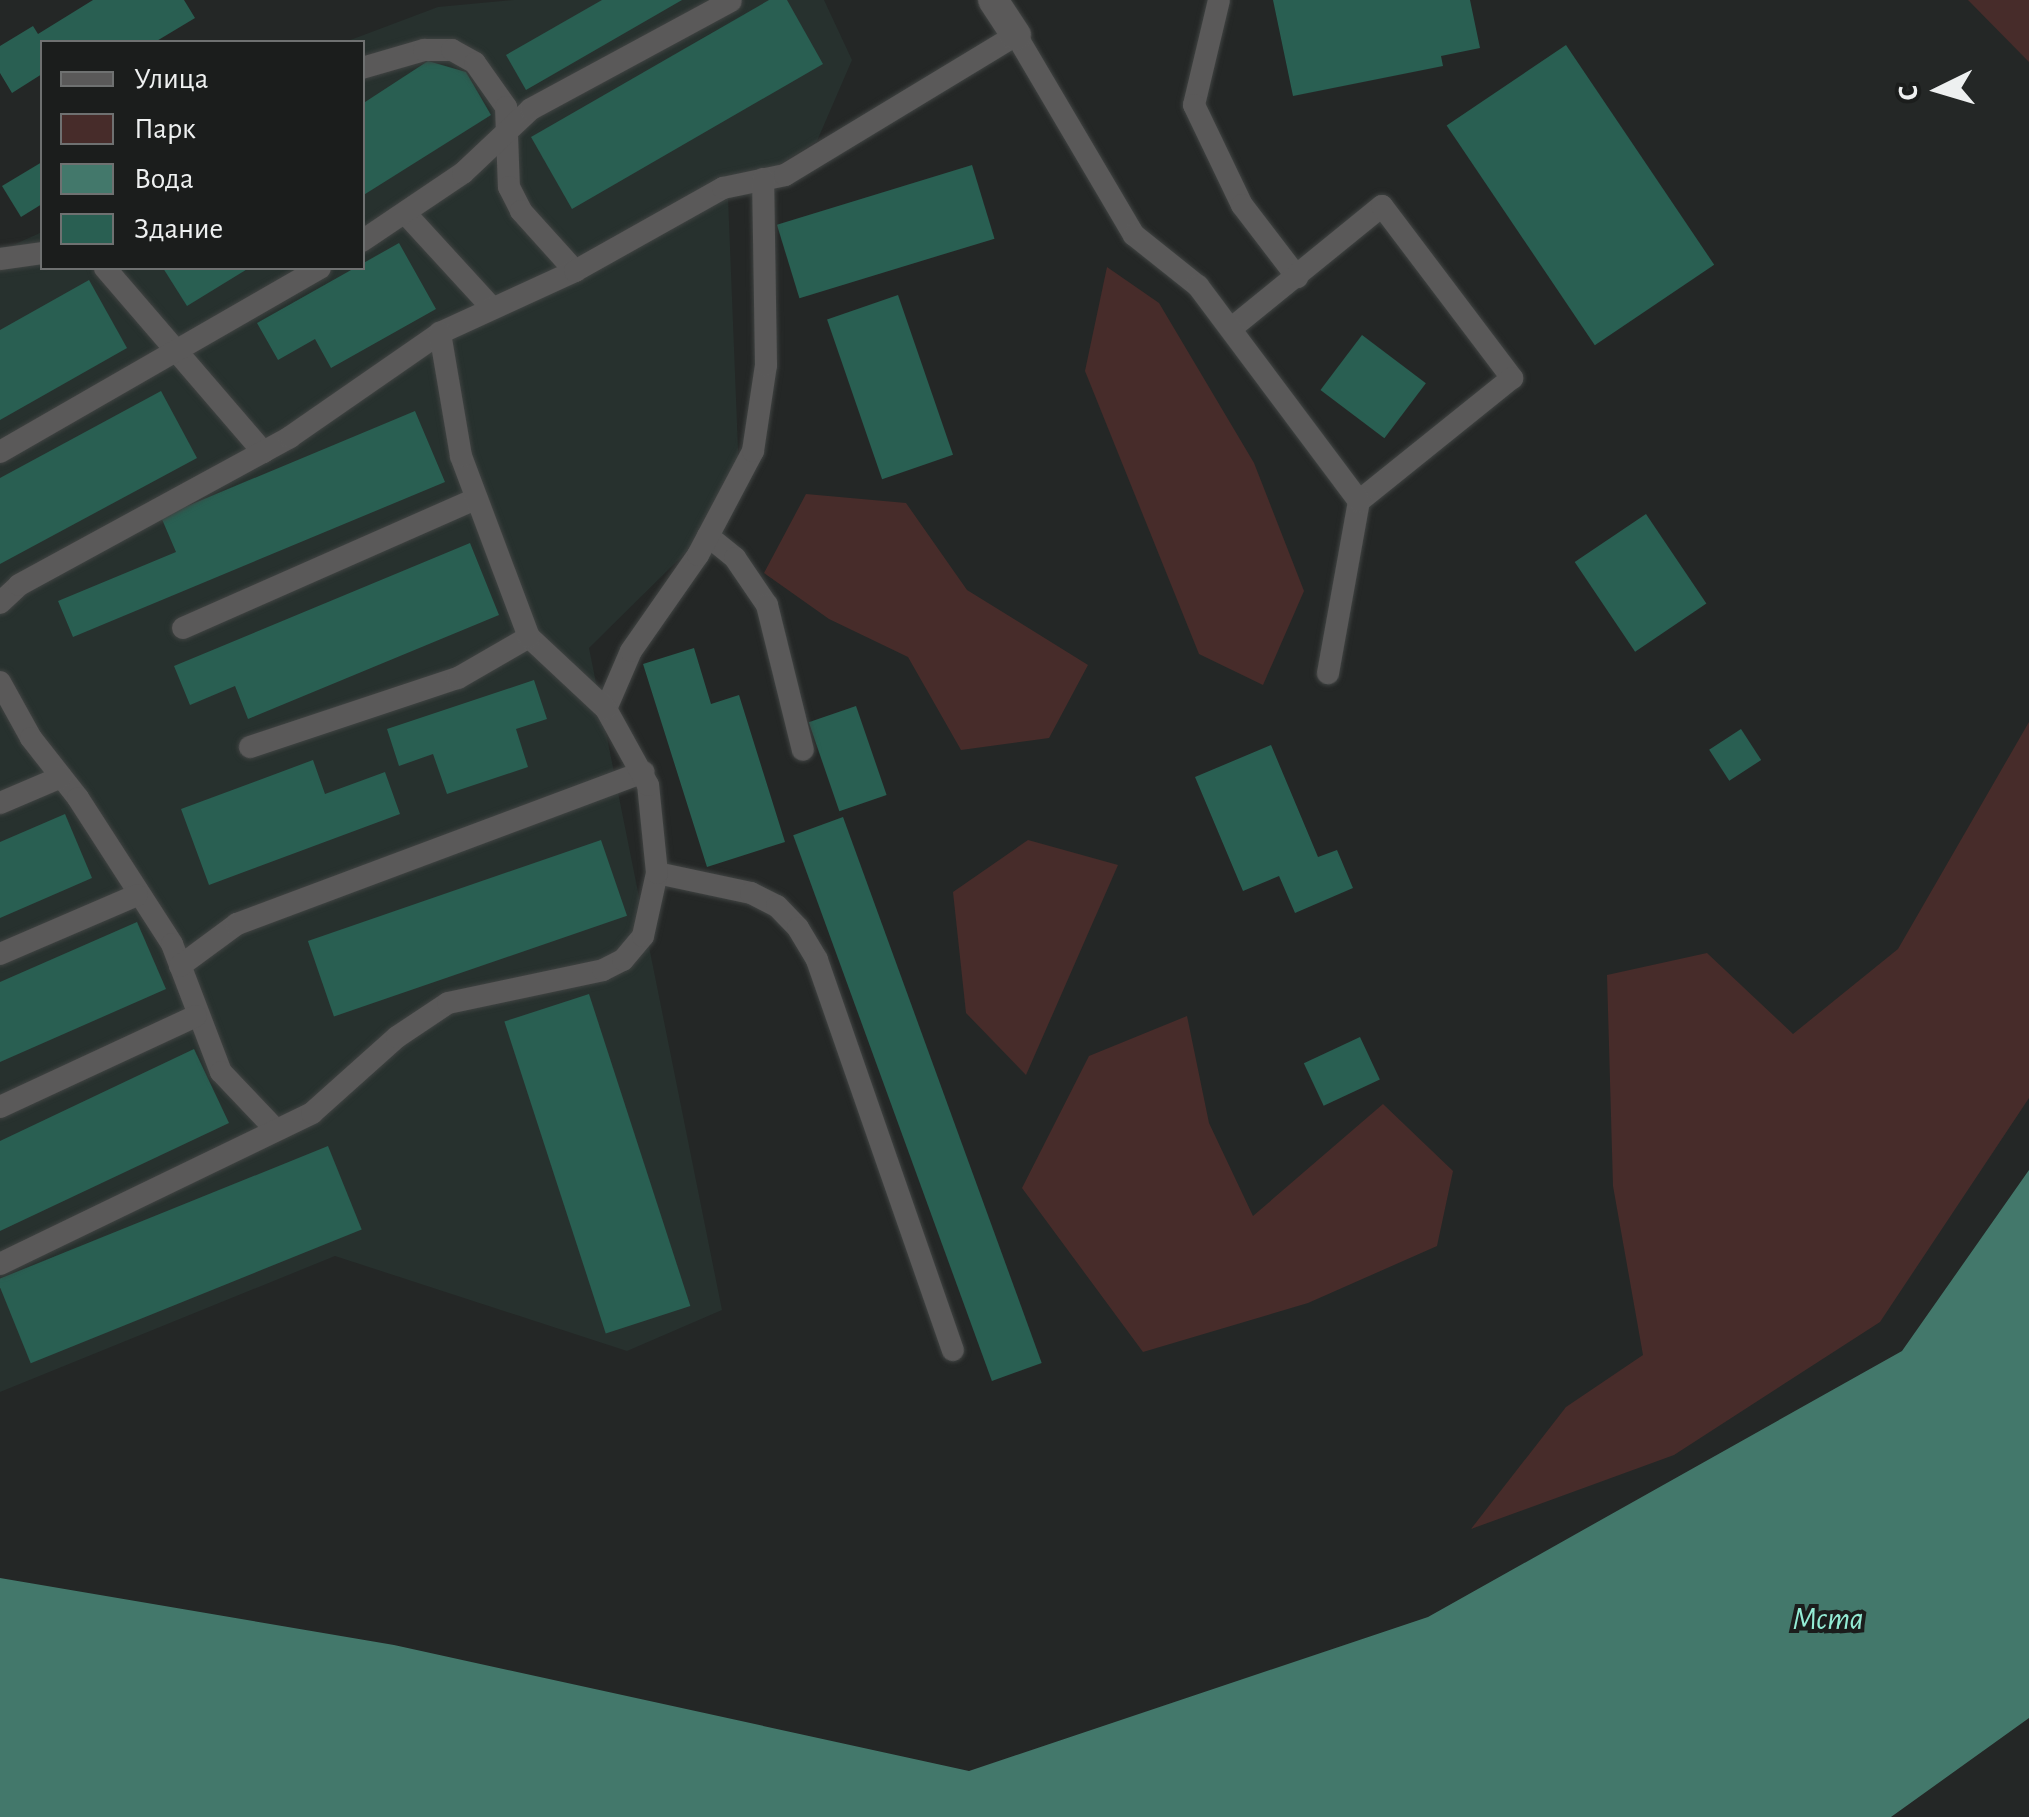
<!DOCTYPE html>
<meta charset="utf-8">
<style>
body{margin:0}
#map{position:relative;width:2029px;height:1817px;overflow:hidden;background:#242726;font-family:"Alegreya Sans",sans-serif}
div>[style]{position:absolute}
.built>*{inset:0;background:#27312e}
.green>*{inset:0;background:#472c2a}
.water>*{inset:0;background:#43786b}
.building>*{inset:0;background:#295f52;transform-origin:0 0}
.roads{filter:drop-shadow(0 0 2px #404342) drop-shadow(0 0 2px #404342)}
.lane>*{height:22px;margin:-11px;padding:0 11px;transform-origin:11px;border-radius:11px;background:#5a5959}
.street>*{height:30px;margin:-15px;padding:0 15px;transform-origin:15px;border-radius:15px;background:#5a5959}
span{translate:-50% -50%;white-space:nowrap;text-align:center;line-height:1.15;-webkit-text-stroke:8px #1b1d1c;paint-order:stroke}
.water-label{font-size:32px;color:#94ecd5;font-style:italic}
.legend{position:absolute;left:40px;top:40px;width:325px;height:230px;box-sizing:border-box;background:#1b1d1c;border:2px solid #6f7171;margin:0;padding:12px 18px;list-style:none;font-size:30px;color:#eef0f0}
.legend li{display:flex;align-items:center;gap:20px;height:50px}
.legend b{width:50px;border:2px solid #6f7171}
.north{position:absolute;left:1889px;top:40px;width:100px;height:100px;-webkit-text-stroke:8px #1b1d1c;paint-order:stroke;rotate:265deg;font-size:28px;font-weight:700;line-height:40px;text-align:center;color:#eef0f0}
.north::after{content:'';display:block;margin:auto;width:35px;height:45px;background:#eef0f0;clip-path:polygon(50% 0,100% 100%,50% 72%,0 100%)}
</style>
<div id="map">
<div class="built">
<i style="clip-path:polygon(514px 0,824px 0,852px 60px,817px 141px,728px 197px,740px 499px,589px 648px,722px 1310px,627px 1351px,335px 1256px,0 1392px,0 251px,42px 232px,42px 268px,362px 268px,362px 42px,345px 42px,438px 7px)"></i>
</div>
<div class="green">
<i style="clip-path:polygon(1968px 0,2029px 0,2029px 62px)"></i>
<i style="clip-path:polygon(1107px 267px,1159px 303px,1254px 463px,1304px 591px,1263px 685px,1199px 654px,1085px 371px)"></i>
<i style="clip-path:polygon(806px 494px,906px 503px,967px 590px,1088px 665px,1049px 738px,961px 750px,908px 657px,829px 619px,764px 573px)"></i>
<i style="clip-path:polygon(2029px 722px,2029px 1098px,1880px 1322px,1674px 1455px,1471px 1529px,1566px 1407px,1643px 1355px,1613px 1186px,1607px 975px,1707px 953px,1793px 1034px,1898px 949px)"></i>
<i style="clip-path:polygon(1028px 840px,1118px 865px,1026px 1075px,966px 1013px,953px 892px)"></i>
<i style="clip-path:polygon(1187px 1016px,1209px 1123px,1253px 1216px,1383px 1104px,1453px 1171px,1437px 1246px,1308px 1303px,1143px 1352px,1022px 1188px,1089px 1056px)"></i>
</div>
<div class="water">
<i style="clip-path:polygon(2029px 1170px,2029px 1718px,1891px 1817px,0 1817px,0 1578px,394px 1645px,969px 1771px,1428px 1617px,1902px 1351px)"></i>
</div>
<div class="building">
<i style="clip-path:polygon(93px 0,184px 0,195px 18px,155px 42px,42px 42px,42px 74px,12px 93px,0 73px,0 46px,33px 26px,38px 34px)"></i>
<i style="clip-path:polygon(602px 0,682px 0,526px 90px,506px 55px)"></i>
<i style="clip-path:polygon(769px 0,787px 0,823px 64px,572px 209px,531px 137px)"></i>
<i style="clip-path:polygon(1273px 0,1470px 0,1480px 48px,1441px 56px,1443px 66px,1293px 96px)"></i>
<i style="left:1566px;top:45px;width:265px;height:144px;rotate:56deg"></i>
<i style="clip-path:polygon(428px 61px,466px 72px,491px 115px,362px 196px,362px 104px)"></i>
<i style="clip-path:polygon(42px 162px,42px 204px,21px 217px,2px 186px)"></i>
<i style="left:972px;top:165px;width:77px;height:204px;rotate:73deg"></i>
<i style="clip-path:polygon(399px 243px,436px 309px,331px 368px,315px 339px,278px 360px,257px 323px)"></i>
<i style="clip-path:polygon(163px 268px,249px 268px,187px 306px)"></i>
<i style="clip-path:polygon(89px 280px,127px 348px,0 420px,0 330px)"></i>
<i style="left:898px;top:295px;width:169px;height:75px;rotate:71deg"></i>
<i style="left:1362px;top:335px;width:80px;height:69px;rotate:37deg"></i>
<i style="clip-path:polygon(161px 391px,197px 458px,0 564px,0 478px)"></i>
<i style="clip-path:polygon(415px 411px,445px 482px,73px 637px,58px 601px,176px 552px,161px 517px)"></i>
<i style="left:1646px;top:514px;width:108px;height:86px;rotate:56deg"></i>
<i style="clip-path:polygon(470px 543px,499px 615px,248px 719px,235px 686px,190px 705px,174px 666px)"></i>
<i style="clip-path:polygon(694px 648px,711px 704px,739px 695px,785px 842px,707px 867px,643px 664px)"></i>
<i style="clip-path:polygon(534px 680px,547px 719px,516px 729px,528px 767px,447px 794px,433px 754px,399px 766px,387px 729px)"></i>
<i style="left:856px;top:706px;width:94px;height:50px;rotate:71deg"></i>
<i style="left:1741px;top:729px;width:37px;height:38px;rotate:57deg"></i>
<i style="clip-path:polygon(1271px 745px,1318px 857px,1337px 850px,1353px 888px,1295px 913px,1279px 876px,1243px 891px,1195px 777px)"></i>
<i style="clip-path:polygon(313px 760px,325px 794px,385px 772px,400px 814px,209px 885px,181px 809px)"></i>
<i style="clip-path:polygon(65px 814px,92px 878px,0 918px,0 842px)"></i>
<i style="left:843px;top:817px;width:581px;height:53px;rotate:70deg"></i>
<i style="left:601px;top:840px;width:80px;height:310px;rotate:71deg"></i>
<i style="clip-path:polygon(137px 922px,166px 989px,0 1062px,0 982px)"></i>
<i style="left:589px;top:994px;width:328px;height:89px;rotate:72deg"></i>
<i style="left:1360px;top:1037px;width:47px;height:62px;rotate:65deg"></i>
<i style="clip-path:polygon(194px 1049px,229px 1123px,0 1231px,0 1141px)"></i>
<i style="left:328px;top:1146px;width:90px;height:357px;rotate:68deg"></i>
</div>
<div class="roads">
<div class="lane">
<i style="left:1219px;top:0;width:108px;rotate:103.4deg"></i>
<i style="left:1194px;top:105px;width:111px;rotate:64.4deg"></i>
<i style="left:1242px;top:205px;width:91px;rotate:52.6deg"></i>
<i style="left:362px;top:68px;width:65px;rotate:-16.2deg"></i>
<i style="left:424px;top:50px;width:28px"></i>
<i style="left:452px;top:50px;width:26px;rotate:29deg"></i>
<i style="left:475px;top:63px;width:54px;rotate:54.8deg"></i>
<i style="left:506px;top:107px;width:80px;rotate:87.9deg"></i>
<i style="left:509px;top:187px;width:27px;rotate:63deg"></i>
<i style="left:521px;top:211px;width:81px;rotate:48deg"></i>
<i style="left:406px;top:214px;width:127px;rotate:47.5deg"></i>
<i style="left:362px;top:241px;width:122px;rotate:-34deg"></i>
<i style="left:463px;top:173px;width:93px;rotate:-43.3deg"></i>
<i style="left:531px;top:109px;width:227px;rotate:-28.4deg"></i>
<i style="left:0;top:259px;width:42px;rotate:-8.1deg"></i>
<i style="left:105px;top:268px;width:243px;rotate:49.3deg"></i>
<i style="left:1233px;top:327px;width:192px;rotate:-39.1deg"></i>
<i style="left:1382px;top:206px;width:216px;rotate:52.9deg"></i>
<i style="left:1512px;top:378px;width:196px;rotate:141.2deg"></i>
<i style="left:1359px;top:501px;width:175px;rotate:100.2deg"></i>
<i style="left:0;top:452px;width:369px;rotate:-29.9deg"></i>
<i style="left:708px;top:536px;width:35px;rotate:39deg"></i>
<i style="left:735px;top:558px;width:57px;rotate:55.8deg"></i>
<i style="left:767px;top:605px;width:149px;rotate:76.1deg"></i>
<i style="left:0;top:603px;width:26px;rotate:-43deg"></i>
<i style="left:19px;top:585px;width:309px;rotate:-28.6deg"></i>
<i style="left:290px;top:437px;width:183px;rotate:-34.7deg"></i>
<i style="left:440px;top:333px;width:149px;rotate:-24.7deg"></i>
<i style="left:575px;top:271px;width:170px;rotate:-29.3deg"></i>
<i style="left:723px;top:188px;width:63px;rotate:-11.8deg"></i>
<i style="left:785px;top:175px;width:270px;rotate:-31.2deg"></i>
<i style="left:1016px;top:35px;width:232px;rotate:59.5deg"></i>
<i style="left:1134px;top:235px;width:82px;rotate:38.6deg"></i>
<i style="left:1198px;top:286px;width:269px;rotate:53.2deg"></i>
<i style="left:183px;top:628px;width:319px;rotate:-23.8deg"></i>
<i style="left:0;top:682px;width:64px;rotate:61deg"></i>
<i style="left:31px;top:738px;width:76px;rotate:51.9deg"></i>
<i style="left:78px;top:798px;width:174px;rotate:57.2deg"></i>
<i style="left:172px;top:944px;width:137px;rotate:69.1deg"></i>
<i style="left:221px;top:1072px;width:80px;rotate:46.5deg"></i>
<i style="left:606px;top:709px;width:63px;rotate:-66.7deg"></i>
<i style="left:631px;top:651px;width:117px;rotate:-55.1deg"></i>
<i style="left:698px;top:555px;width:118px;rotate:-62.1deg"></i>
<i style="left:753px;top:451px;width:87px;rotate:-81.4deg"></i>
<i style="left:766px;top:365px;width:186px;rotate:-90.9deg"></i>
<i style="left:250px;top:747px;width:219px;rotate:-18.4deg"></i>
<i style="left:458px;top:678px;width:82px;rotate:-30deg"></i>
<i style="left:0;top:803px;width:66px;rotate:-23.1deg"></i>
<i style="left:657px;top:873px;width:96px;rotate:12deg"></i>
<i style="left:751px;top:893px;width:29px;rotate:27deg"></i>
<i style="left:777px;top:906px;width:30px;rotate:46deg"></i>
<i style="left:798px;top:928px;width:37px;rotate:59deg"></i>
<i style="left:817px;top:960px;width:413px;rotate:70.8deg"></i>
<i style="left:0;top:954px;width:149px;rotate:-23.3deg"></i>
<i style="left:180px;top:966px;width:71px;rotate:-36.4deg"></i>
<i style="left:237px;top:924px;width:434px;rotate:-20.5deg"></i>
<i style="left:0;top:1107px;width:216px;rotate:-24.9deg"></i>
<i style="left:0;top:1264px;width:347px;rotate:-25.8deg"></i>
<i style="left:312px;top:1113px;width:114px;rotate:-41.8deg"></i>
<i style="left:397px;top:1037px;width:61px;rotate:-33.7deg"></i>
<i style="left:448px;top:1003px;width:158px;rotate:-12deg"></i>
<i style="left:603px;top:970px;width:22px;rotate:-27deg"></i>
<i style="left:623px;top:960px;width:31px;rotate:-50deg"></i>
<i style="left:643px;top:936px;width:65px;rotate:-77.5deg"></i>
<i style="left:657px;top:873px;width:88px;rotate:-95.8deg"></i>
<i style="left:648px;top:785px;width:87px;rotate:-118.9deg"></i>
<i style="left:606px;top:709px;width:105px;rotate:-136.9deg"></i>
<i style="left:529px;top:637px;width:193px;rotate:-110.6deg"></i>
<i style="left:461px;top:456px;width:125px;rotate:-99.7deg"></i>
</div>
<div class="street">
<i style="left:993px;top:0;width:42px;rotate:56.7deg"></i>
</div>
</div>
<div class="water-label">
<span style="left:1828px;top:1619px">Мста</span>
</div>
<ul class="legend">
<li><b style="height:12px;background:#5a5959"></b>Улица</li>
<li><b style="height:28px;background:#472c2a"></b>Парк</li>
<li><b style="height:28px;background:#43786b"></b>Вода</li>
<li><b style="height:28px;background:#295f52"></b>Здание</li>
</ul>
<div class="north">С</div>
</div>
